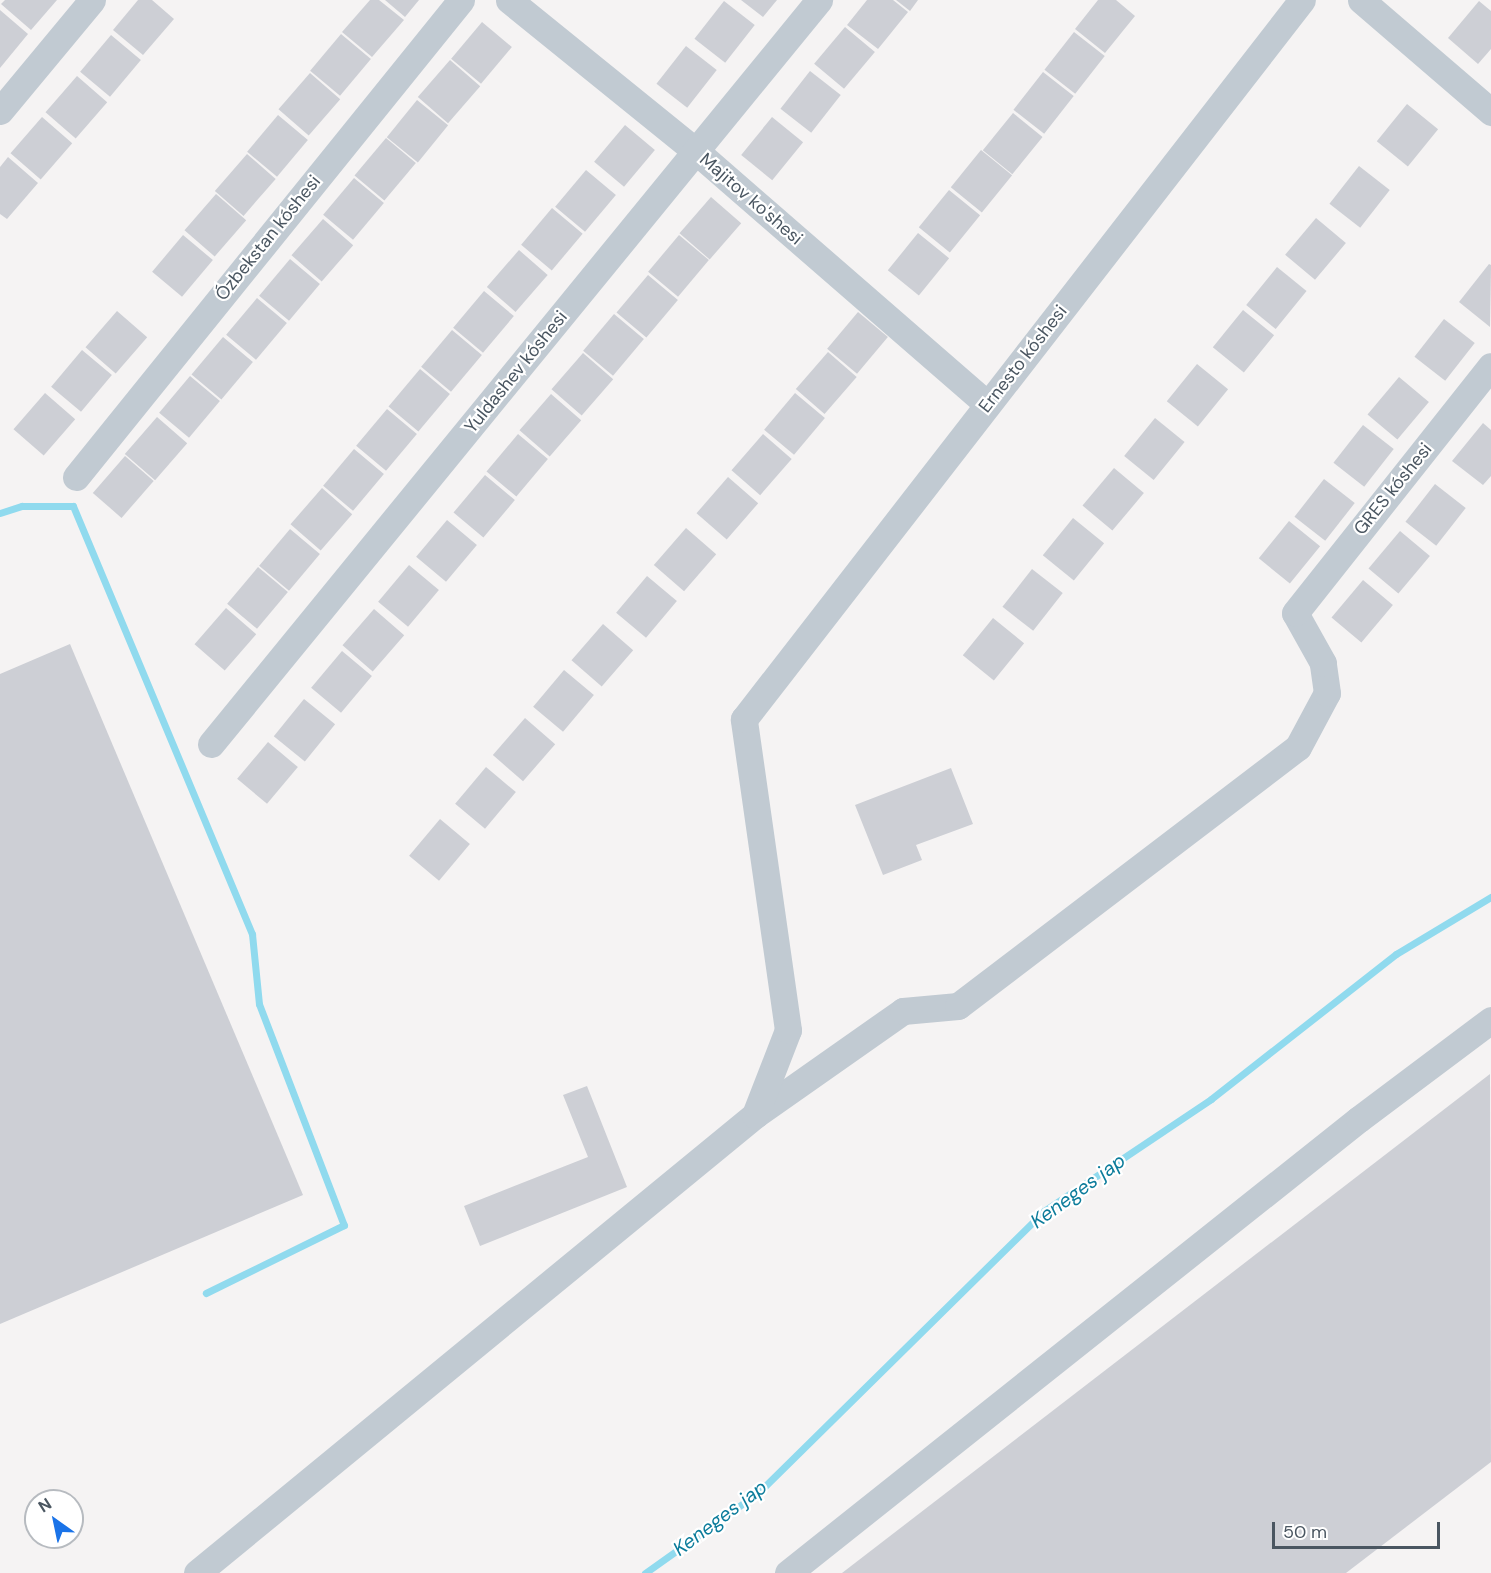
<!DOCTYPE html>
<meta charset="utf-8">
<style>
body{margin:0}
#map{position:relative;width:1491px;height:1573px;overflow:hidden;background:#f5f3f3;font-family:"DM Sans",sans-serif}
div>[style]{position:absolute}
.stream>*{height:7px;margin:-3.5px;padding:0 3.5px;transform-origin:3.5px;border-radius:3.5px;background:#90daee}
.building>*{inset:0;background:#cdcfd5;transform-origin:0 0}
.minor>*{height:27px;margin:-13.5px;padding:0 13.5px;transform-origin:13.5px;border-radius:13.5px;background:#c1cad2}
span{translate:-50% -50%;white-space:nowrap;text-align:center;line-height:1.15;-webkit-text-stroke:4.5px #fff;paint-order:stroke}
.street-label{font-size:18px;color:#4a5661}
.water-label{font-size:20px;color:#0c7c9b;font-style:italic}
.north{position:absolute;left:24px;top:1489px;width:60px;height:60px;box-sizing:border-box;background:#fff;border:2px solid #b7bbc0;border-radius:50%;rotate:327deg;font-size:16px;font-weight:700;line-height:24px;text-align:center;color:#4a5661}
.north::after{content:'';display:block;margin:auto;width:21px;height:27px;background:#1a73e8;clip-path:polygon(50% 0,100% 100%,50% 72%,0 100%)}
.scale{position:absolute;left:1272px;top:1522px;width:168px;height:27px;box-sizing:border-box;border:3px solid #4a5661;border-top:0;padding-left:8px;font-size:18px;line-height:21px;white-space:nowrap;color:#4a5661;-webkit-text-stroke:4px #fff;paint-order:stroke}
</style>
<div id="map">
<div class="stream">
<i style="left:0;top:513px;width:23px;rotate:-18deg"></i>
<i style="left:22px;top:506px;width:51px"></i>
<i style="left:73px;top:506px;width:464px;rotate:67.3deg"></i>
<i style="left:252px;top:934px;width:70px;rotate:84.3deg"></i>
<i style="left:259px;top:1004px;width:237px;rotate:69deg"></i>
<i style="left:344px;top:1225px;width:154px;rotate:153.8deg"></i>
<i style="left:645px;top:1573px;width:140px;rotate:-35.4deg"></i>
<i style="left:759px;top:1492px;width:400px;rotate:-44.6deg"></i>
<i style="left:1044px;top:1211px;width:201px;rotate:-33.8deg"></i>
<i style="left:1211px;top:1099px;width:235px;rotate:-38.1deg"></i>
<i style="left:1396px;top:954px;width:111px;rotate:-31deg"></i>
</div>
<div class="building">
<i style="clip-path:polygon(5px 0,57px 0,31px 30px,1px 4px)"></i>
<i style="clip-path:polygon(138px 0,152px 0,174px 19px,143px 55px,113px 30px)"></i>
<i style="clip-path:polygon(370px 0,379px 0,404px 20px,372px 57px,342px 32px)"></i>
<i style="clip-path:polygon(385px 0,419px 0,405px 17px)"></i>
<i style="clip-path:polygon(741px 0,777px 0,763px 17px)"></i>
<i style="clip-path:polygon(867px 0,893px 0,908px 12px,878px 49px,847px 25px)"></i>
<i style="clip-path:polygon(896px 0,918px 0,910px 11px)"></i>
<i style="clip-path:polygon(1098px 0,1116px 0,1135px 16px,1105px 53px,1075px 29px)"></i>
<i style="left:724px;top:1px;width:39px;height:48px;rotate:38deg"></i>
<i style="clip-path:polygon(1479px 1px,1491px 11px,1491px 49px,1478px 64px,1448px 38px)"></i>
<i style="clip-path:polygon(0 10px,28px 34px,0 68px)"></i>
<i style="left:482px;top:22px;width:39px;height:48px;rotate:40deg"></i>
<i style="left:845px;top:27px;width:39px;height:48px;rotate:40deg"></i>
<i style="left:1074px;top:32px;width:39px;height:48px;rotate:38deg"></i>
<i style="left:341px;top:34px;width:39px;height:48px;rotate:40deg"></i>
<i style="left:111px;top:35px;width:39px;height:48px;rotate:40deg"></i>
<i style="left:686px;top:46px;width:39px;height:48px;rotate:38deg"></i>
<i style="left:450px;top:60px;width:40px;height:49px;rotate:41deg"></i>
<i style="left:810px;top:71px;width:39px;height:48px;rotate:38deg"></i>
<i style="left:1043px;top:72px;width:39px;height:48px;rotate:38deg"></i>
<i style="left:310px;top:73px;width:40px;height:48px;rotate:41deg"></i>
<i style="left:77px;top:76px;width:40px;height:48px;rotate:41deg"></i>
<i style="left:417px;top:100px;width:40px;height:48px;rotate:39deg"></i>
<i style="left:1407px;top:104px;width:40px;height:48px;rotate:39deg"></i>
<i style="left:1013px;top:113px;width:38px;height:48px;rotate:39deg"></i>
<i style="left:278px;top:115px;width:39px;height:48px;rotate:40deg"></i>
<i style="left:42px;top:117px;width:40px;height:48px;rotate:41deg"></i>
<i style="left:772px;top:117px;width:40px;height:49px;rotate:39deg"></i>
<i style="left:625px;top:125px;width:39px;height:48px;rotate:40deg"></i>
<i style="left:386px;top:138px;width:39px;height:49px;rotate:40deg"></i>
<i style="left:981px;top:150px;width:40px;height:48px;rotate:39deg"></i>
<i style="left:247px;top:154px;width:38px;height:49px;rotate:41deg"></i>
<i style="clip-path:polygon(8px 157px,38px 183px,7px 219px,0 214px,0 167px)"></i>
<i style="left:1359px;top:166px;width:39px;height:48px;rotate:38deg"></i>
<i style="left:586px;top:170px;width:39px;height:48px;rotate:40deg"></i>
<i style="left:354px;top:178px;width:39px;height:48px;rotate:40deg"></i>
<i style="left:949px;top:190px;width:40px;height:48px;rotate:39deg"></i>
<i style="left:216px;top:194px;width:40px;height:48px;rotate:41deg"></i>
<i style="left:711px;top:197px;width:40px;height:48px;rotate:41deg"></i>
<i style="left:552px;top:208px;width:40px;height:48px;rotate:40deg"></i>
<i style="left:1316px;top:218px;width:39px;height:48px;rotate:40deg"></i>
<i style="left:323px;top:219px;width:40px;height:48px;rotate:41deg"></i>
<i style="left:918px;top:233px;width:40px;height:48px;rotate:39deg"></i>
<i style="left:183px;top:235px;width:39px;height:48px;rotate:40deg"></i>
<i style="left:679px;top:235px;width:39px;height:48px;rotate:40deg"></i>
<i style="left:519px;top:250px;width:38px;height:49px;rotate:41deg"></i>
<i style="left:290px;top:259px;width:39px;height:48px;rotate:40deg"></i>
<i style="clip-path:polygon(1489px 264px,1491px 265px,1490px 327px,1459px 302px)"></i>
<i style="left:1277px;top:267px;width:38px;height:49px;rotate:39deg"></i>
<i style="left:648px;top:275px;width:39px;height:49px;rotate:40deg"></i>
<i style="left:484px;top:291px;width:39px;height:48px;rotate:40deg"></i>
<i style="left:257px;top:298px;width:39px;height:48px;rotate:40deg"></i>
<i style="left:1243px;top:310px;width:40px;height:48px;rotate:39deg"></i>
<i style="left:117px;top:311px;width:40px;height:48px;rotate:41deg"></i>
<i style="left:858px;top:312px;width:39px;height:48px;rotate:40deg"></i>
<i style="left:614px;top:314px;width:39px;height:48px;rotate:40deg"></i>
<i style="left:1444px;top:319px;width:39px;height:48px;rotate:38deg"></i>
<i style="left:452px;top:330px;width:39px;height:48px;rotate:40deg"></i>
<i style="left:223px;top:337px;width:39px;height:49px;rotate:40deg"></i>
<i style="left:82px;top:350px;width:39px;height:48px;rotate:40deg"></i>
<i style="left:828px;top:352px;width:38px;height:49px;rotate:41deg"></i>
<i style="left:583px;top:353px;width:40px;height:48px;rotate:41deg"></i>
<i style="left:1197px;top:364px;width:40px;height:48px;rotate:39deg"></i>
<i style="left:420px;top:369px;width:39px;height:49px;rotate:40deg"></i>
<i style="left:190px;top:376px;width:39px;height:48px;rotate:40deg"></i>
<i style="left:1399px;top:377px;width:39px;height:49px;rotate:40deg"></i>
<i style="left:45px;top:393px;width:40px;height:48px;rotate:41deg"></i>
<i style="left:795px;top:393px;width:39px;height:48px;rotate:40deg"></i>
<i style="left:551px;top:394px;width:40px;height:48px;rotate:41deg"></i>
<i style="left:387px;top:409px;width:39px;height:48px;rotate:40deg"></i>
<i style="left:157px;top:417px;width:40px;height:49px;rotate:41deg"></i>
<i style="left:1155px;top:418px;width:38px;height:49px;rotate:39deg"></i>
<i style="clip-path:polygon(1483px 423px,1491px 430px,1491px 476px,1483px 485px,1452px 461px)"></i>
<i style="left:1363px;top:425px;width:39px;height:48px;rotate:38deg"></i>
<i style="left:518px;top:434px;width:39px;height:49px;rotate:40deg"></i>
<i style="left:763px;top:434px;width:38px;height:48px;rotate:41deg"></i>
<i style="left:354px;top:449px;width:39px;height:48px;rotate:40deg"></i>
<i style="left:125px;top:456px;width:38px;height:49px;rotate:41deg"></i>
<i style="left:1114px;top:468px;width:39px;height:49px;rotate:40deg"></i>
<i style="left:485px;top:475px;width:39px;height:49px;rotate:40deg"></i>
<i style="left:728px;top:477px;width:40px;height:48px;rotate:41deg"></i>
<i style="left:1324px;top:479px;width:39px;height:48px;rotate:38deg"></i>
<i style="left:1435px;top:484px;width:39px;height:48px;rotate:38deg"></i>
<i style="left:322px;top:488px;width:40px;height:48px;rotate:41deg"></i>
<i style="left:1073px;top:518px;width:40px;height:48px;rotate:39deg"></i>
<i style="left:447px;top:520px;width:39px;height:48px;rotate:40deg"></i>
<i style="left:1289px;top:521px;width:40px;height:48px;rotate:39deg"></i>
<i style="left:686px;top:528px;width:40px;height:49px;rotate:41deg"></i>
<i style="left:290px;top:529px;width:39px;height:48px;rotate:40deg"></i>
<i style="left:1400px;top:531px;width:39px;height:49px;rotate:40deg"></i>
<i style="left:409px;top:565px;width:39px;height:48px;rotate:40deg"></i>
<i style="left:258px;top:567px;width:39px;height:48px;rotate:40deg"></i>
<i style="left:1032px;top:569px;width:39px;height:48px;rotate:38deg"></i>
<i style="left:647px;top:576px;width:39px;height:48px;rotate:40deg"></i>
<i style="left:1363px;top:580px;width:39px;height:49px;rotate:40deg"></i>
<i style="left:226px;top:608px;width:40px;height:48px;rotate:41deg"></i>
<i style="left:374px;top:609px;width:40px;height:48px;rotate:41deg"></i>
<i style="left:993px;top:618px;width:40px;height:48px;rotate:39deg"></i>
<i style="left:603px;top:624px;width:40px;height:48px;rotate:41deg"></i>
<i style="clip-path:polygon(70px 644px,303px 1195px,0 1324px,0 674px)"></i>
<i style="left:342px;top:651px;width:39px;height:48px;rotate:40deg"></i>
<i style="left:564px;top:670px;width:39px;height:48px;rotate:40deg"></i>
<i style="left:304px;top:699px;width:40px;height:48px;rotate:39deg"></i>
<i style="left:525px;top:718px;width:40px;height:49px;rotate:41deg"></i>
<i style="left:268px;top:742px;width:39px;height:48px;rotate:40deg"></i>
<i style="left:486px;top:767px;width:39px;height:48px;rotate:40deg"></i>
<i style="clip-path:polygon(951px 768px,973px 824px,916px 845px,922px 860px,883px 875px,855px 805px)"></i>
<i style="left:440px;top:819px;width:39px;height:48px;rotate:40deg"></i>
<i style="clip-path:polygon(1490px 1074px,1491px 1462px,1346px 1573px,842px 1573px)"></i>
<i style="clip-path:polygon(587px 1086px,627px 1187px,480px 1246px,464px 1206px,588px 1157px,563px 1095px)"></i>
</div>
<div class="minor">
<i style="left:509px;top:0;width:242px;rotate:39deg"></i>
<i style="left:697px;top:152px;width:384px;rotate:41deg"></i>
<i style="left:1361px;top:0;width:172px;rotate:40.7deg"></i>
<i style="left:0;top:111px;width:144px;rotate:-50.3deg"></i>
<i style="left:76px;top:477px;width:613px;rotate:-51.09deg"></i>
<i style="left:211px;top:744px;width:961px;rotate:-50.74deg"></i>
<i style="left:755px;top:1115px;width:181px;rotate:-35.1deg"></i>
<i style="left:903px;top:1011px;width:55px;rotate:-5.2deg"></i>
<i style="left:958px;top:1006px;width:427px;rotate:-37.3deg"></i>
<i style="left:1298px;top:747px;width:61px;rotate:-61.8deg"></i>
<i style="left:1327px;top:693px;width:30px;rotate:-98deg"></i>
<i style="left:1323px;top:663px;width:57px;rotate:-119.2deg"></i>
<i style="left:1295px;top:613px;width:315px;rotate:-51.6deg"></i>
<i style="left:197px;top:1573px;width:722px;rotate:-39.38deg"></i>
<i style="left:755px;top:1115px;width:91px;rotate:-68.8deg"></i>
<i style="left:788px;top:1030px;width:314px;rotate:-98.1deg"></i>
<i style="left:744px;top:719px;width:910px;rotate:-52.19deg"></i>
<i style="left:788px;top:1573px;width:729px;rotate:-38.49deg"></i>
<i style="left:1359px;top:1119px;width:165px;rotate:-36.9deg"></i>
</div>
<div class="street-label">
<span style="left:751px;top:199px;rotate:41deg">Majitov ko'shesi</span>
<span style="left:268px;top:238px;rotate:-51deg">Ózbekstan kóshesi</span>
<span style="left:1023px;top:359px;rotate:-52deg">Ernesto kóshesi</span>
<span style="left:516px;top:372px;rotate:-51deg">Yuldashev kóshesi</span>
<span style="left:1393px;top:489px;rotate:-51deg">GRES kóshesi</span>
</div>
<div class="water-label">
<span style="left:1078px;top:1191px;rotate:-36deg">Keneges jap</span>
<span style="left:720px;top:1518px;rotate:-37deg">Keneges jap</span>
</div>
<div class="north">N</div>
<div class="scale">50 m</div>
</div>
